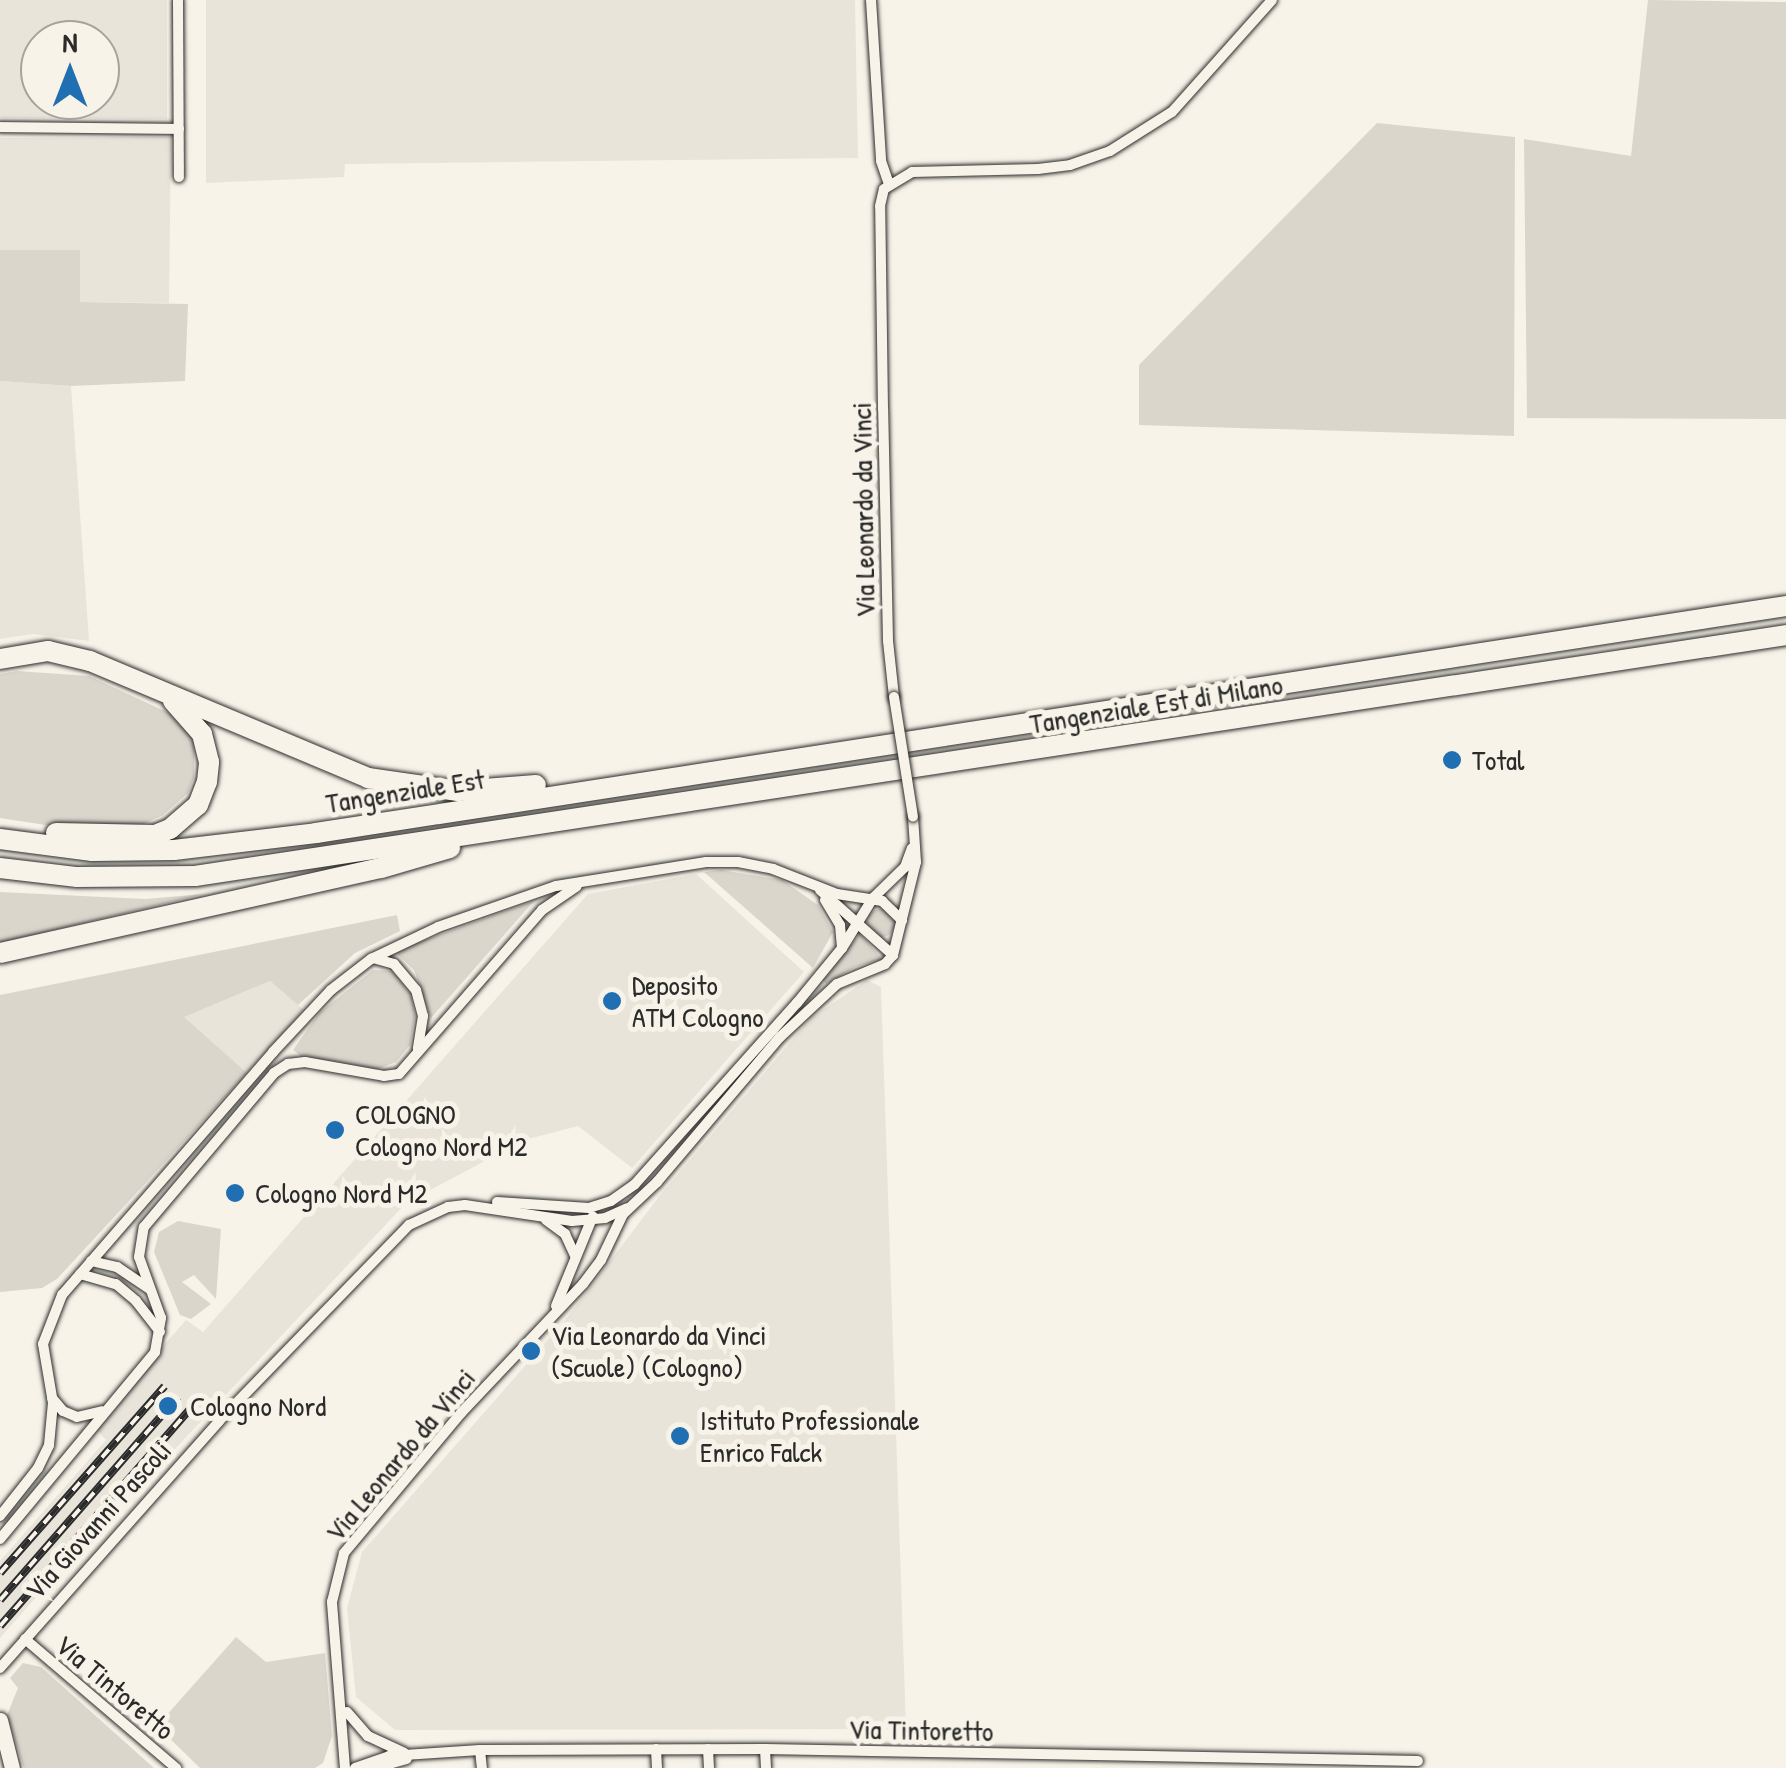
<!DOCTYPE html>
<style>
body{margin:0}
#map{position:relative;width:1786px;height:1768px;overflow:hidden;background:#f7f3e8;font-family:"Patrick Hand",sans-serif}
div>[style]{position:absolute}
.built>*{inset:0;background:#e8e4da}
.green>*{inset:0;background:#dad6cc}
.round{border-radius:50%}
.roads{filter:drop-shadow(0 0 2px #2b2b2b) drop-shadow(0 0 2px #2b2b2b)}
.street>*{height:10px;margin:-5px;padding:0 5px;transform-origin:5px;border-radius:5px;background:#f7f3e8}
.secondary>*{height:15px;margin:-7.5px;padding:0 7.5px;transform-origin:7.5px;border-radius:7.5px;background:#f7f3e8}
.highway>*{height:20px;margin:-10px;padding:0 10px;transform-origin:10px;border-radius:10px;background:#f7f3e8}
.rail>*{height:8px;margin-top:-4px;transform-origin:0;background:repeating-linear-gradient(90deg,#f7f3e8 0 11px,#2b2b2b 0 22px);box-sizing:border-box;border-block:2px solid #2b2b2b}
.bridges{filter:drop-shadow(0 0 2px #2b2b2b) drop-shadow(0 0 2px #2b2b2b)}
.street-bridge>*{height:10px;margin:-5px;padding:0 5px;transform-origin:5px;border-radius:5px;background:#f7f3e8}
.dots>*{width:28px;height:28px;translate:-50% -50%;box-sizing:border-box;border:5px solid #f7f3e8;border-radius:50%}
span{translate:-50% -50%;white-space:nowrap;text-align:center;line-height:1.15;-webkit-text-stroke:10px #f7f3e8;paint-order:stroke}
.street-label{font-size:28px;color:#2b2b2b}
.poi-label{font-size:28px;color:#2b2b2b}
.left{translate:0 -50%;text-align:left}
.north{position:absolute;left:20px;top:20px;width:100px;height:100px;box-sizing:border-box;background:#f7f3e8;border:2px solid #a5a39c;border-radius:50%;rotate:0deg;font-size:28px;font-weight:700;line-height:40px;text-align:center;color:#2b2b2b}
.north::after{content:'';display:block;margin:auto;width:35px;height:45px;background:#1f6fb2;clip-path:polygon(50% 0,100% 100%,50% 72%,0 100%)}
</style>
<div id="map">
<div class="built">
<i style="clip-path:polygon(evenodd,0 0,167px 0,167px 119px,0 118px,0 0,40px 40px,100px 40px,100px 100px,40px 100px,40px 40px)"></i>
<i style="clip-path:polygon(206px 0,855px 0,858px 158px,345px 164px,344px 177px,206px 183px)"></i>
<i style="clip-path:polygon(171px 137px,169px 303px,79px 302px,80px 250px,0 250px,0 138px)"></i>
<i style="clip-path:polygon(0 381px,71px 386px,89px 641px,33px 634px,0 639px)"></i>
<i style="clip-path:polygon(696px 874px,804px 972px,632px 1168px,578px 1126px,524px 1140px,406px 1203px,161px 1464px,153px 1458px,143px 1476px,0 1638px,0 1561px,106px 1440px,93px 1426px,186px 1320px,203px 1332px,588px 894px)"></i>
<i style="clip-path:polygon(867px 980px,881px 987px,906px 1729px,395px 1730px,356px 1697px,347px 1608px,362px 1552px,566px 1319px,661px 1194px,811px 1018px)"></i>
<i style="clip-path:polygon(270px 981px,304px 1010px,247px 1073px,183px 1017px)"></i>
</div>
<div class="green">
<i style="clip-path:polygon(1648px 0,1786px 2px,1786px 419px,1527px 418px,1524px 139px,1631px 156px)"></i>
<i style="clip-path:polygon(1377px 123px,1515px 137px,1514px 436px,1139px 425px,1139px 365px)"></i>
<i style="clip-path:polygon(0 250px,80px 250px,80px 302px,188px 304px,185px 381px,71px 386px,0 381px)"></i>
<i style="clip-path:polygon(17px 671px,89px 676px,184px 720px,194px 743px,194px 777px,188px 793px,163px 815px,141px 825px,52px 826px,0 818px,0 674px)"></i>
<i style="clip-path:polygon(721px 870px,782px 880px,818px 905px,833px 932px,813px 968px,704px 872px)"></i>
<i style="clip-path:polygon(0 892px,145px 899px,204px 894px,0 943px)"></i>
<i style="clip-path:polygon(534px 901px,431px 1018px,414px 970px,394px 951px)"></i>
<i class="round" style="left:867px;top:909px;width:28px;height:28px"></i>
<i style="clip-path:polygon(397px 915px,400px 931px,355px 953px,298px 1005px,270px 981px,184px 1017px,247px 1073px,57px 1279px,42px 1288px,0 1292px,0 995px)"></i>
<i style="clip-path:polygon(860px 934px,882px 959px,855px 967px,826px 984px,823px 980px)"></i>
<i style="clip-path:polygon(373px 970px,392px 971px,411px 994px,415px 1016px,410px 1045px,396px 1062px,375px 1070px,302px 1057px,293px 1050px,319px 1013px)"></i>
<i style="clip-path:polygon(178px 1221px,221px 1229px,216px 1299px,194px 1275px,182px 1282px,211px 1304px,191px 1319px,180px 1315px,154px 1252px,159px 1232px)"></i>
<i style="clip-path:polygon(236px 1637px,266px 1662px,325px 1653px,332px 1736px,323px 1763px,315px 1768px,200px 1768px,157px 1726px)"></i>
<i style="clip-path:polygon(23px 1663px,41px 1667px,154px 1768px,24px 1768px,7px 1715px,18px 1688px,10px 1678px)"></i>
</div>
<div class="roads">
<div class="street">
<i style="left:178px;top:0;width:177px;rotate:89.7deg"></i>
<i style="left:871px;top:0;width:161px;rotate:86.4deg"></i>
<i style="left:881px;top:161px;width:24px;rotate:71deg"></i>
<i style="left:0;top:127px;width:179px;rotate:0.6deg"></i>
<i style="left:894px;top:697px;width:56px;rotate:-96.1deg"></i>
<i style="left:888px;top:641px;width:232px;rotate:-91.2deg"></i>
<i style="left:883px;top:409px;width:203px;rotate:-90.8deg"></i>
<i style="left:880px;top:206px;width:17px;rotate:-77deg"></i>
<i style="left:884px;top:189px;width:33px;rotate:-31deg"></i>
<i style="left:912px;top:172px;width:126px;rotate:-1.4deg"></i>
<i style="left:1038px;top:169px;width:32px;rotate:-7deg"></i>
<i style="left:1070px;top:165px;width:42px;rotate:-19.3deg"></i>
<i style="left:1110px;top:151px;width:73px;rotate:-32.2deg"></i>
<i style="left:1172px;top:112px;width:150px;rotate:-48.2deg"></i>
<i style="left:820px;top:890px;width:98px;rotate:41.7deg"></i>
<i style="left:825px;top:900px;width:29px;rotate:59deg"></i>
<i style="left:840px;top:925px;width:23px;rotate:85deg"></i>
<i style="left:373px;top:958px;width:22px;rotate:16deg"></i>
<i style="left:394px;top:964px;width:34px;rotate:50deg"></i>
<i style="left:416px;top:990px;width:27px;rotate:75deg"></i>
<i style="left:423px;top:1016px;width:33px;rotate:99deg"></i>
<i style="left:497px;top:1202px;width:92px;rotate:3.7deg"></i>
<i style="left:589px;top:1208px;width:23px;rotate:-18deg"></i>
<i style="left:611px;top:1201px;width:29px;rotate:-35deg"></i>
<i style="left:635px;top:1184px;width:243px;rotate:-48.2deg"></i>
<i style="left:797px;top:1003px;width:71px;rotate:-50.7deg"></i>
<i style="left:842px;top:948px;width:59px;rotate:-58.2deg"></i>
<i style="left:873px;top:898px;width:45px;rotate:-44.1deg"></i>
<i style="left:905px;top:867px;width:20px;rotate:-70deg"></i>
<i style="left:546px;top:1220px;width:24px;rotate:36deg"></i>
<i style="left:565px;top:1234px;width:23px;rotate:65deg"></i>
<i style="left:91px;top:1261px;width:27px;rotate:13deg"></i>
<i style="left:117px;top:1267px;width:40px;rotate:34deg"></i>
<i style="left:80px;top:1274px;width:37px;rotate:16deg"></i>
<i style="left:116px;top:1284px;width:26px;rotate:40deg"></i>
<i style="left:136px;top:1301px;width:39px;rotate:52deg"></i>
<i style="left:556px;top:1306px;width:97px;rotate:-67.7deg"></i>
<i style="left:52px;top:1398px;width:17px;rotate:50deg"></i>
<i style="left:63px;top:1411px;width:15px;rotate:23deg"></i>
<i style="left:77px;top:1417px;width:26px;rotate:-13deg"></i>
<i style="left:0;top:1516px;width:61px;rotate:-51.6deg"></i>
<i style="left:38px;top:1468px;width:25px;rotate:-64deg"></i>
<i style="left:49px;top:1445px;width:42px;rotate:-84.6deg"></i>
<i style="left:53px;top:1403px;width:60px;rotate:-99.6deg"></i>
<i style="left:43px;top:1344px;width:53px;rotate:-68.8deg"></i>
<i style="left:62px;top:1295px;width:322px;rotate:-49deg"></i>
<i style="left:273px;top:1052px;width:85px;rotate:-46.9deg"></i>
<i style="left:331px;top:990px;width:51px;rotate:-37.8deg"></i>
<i style="left:371px;top:959px;width:74px;rotate:-25.5deg"></i>
<i style="left:438px;top:927px;width:125px;rotate:-19.2deg"></i>
<i style="left:556px;top:886px;width:152px;rotate:-9.1deg"></i>
<i style="left:706px;top:862px;width:32px"></i>
<i style="left:738px;top:862px;width:36px;rotate:11deg"></i>
<i style="left:773px;top:869px;width:69px;rotate:21.3deg"></i>
<i style="left:837px;top:894px;width:46px;rotate:8.8deg"></i>
<i style="left:882px;top:901px;width:28px;rotate:44deg"></i>
<i style="left:0;top:1539px;width:243px;rotate:-50.3deg"></i>
<i style="left:155px;top:1352px;width:35px;rotate:-80deg"></i>
<i style="left:161px;top:1318px;width:65px;rotate:-109.8deg"></i>
<i style="left:139px;top:1257px;width:30px;rotate:-81deg"></i>
<i style="left:144px;top:1227px;width:202px;rotate:-49.8deg"></i>
<i style="left:274px;top:1073px;width:17px;rotate:-33deg"></i>
<i style="left:288px;top:1064px;width:17px;rotate:-7deg"></i>
<i style="left:305px;top:1062px;width:80px;rotate:10deg"></i>
<i style="left:384px;top:1076px;width:15px;rotate:-8deg"></i>
<i style="left:399px;top:1074px;width:218px;rotate:-48.9deg"></i>
<i style="left:542px;top:910px;width:42px;rotate:-34.4deg"></i>
<i style="left:25px;top:1639px;width:199px;rotate:40.5deg"></i>
<i style="left:0;top:1668px;width:330px;rotate:-48.4deg"></i>
<i style="left:219px;top:1421px;width:273px;rotate:-45.9deg"></i>
<i style="left:409px;top:1225px;width:43px;rotate:-24.8deg"></i>
<i style="left:448px;top:1207px;width:17px;rotate:-7deg"></i>
<i style="left:465px;top:1205px;width:108px;rotate:8.5deg"></i>
<i style="left:572px;top:1221px;width:33px;rotate:-5deg"></i>
<i style="left:605px;top:1218px;width:24px;rotate:-24deg"></i>
<i style="left:347px;top:1712px;width:32px;rotate:49deg"></i>
<i style="left:368px;top:1736px;width:40px;rotate:25deg"></i>
<i style="left:656px;top:1749px;width:19px;rotate:87deg"></i>
<i style="left:708px;top:1749px;width:19px;rotate:87deg"></i>
<i style="left:765px;top:1749px;width:19px;rotate:87deg"></i>
<i style="left:480px;top:1750px;width:18px;rotate:84deg"></i>
<i style="left:345px;top:1768px;width:167px;rotate:-94.5deg"></i>
<i style="left:332px;top:1602px;width:50px;rotate:-76.2deg"></i>
<i style="left:344px;top:1553px;width:182px;rotate:-50.1deg"></i>
<i style="left:461px;top:1413px;width:178px;rotate:-46.6deg"></i>
<i style="left:583px;top:1284px;width:30px;rotate:-53deg"></i>
<i style="left:601px;top:1260px;width:51px;rotate:-64.4deg"></i>
<i style="left:623px;top:1214px;width:47px;rotate:-43.3deg"></i>
<i style="left:657px;top:1182px;width:190px;rotate:-49.7deg"></i>
<i style="left:780px;top:1037px;width:78px;rotate:-42.9deg"></i>
<i style="left:837px;top:984px;width:52px;rotate:-22.6deg"></i>
<i style="left:885px;top:964px;width:12px;rotate:-48deg"></i>
<i style="left:893px;top:955px;width:96px;rotate:-76.1deg"></i>
<i style="left:916px;top:862px;width:45px;rotate:-93.8deg"></i>
<i style="left:355px;top:1768px;width:36px;rotate:-19deg"></i>
<i style="left:389px;top:1756px;width:91px;rotate:-3.8deg"></i>
<i style="left:480px;top:1750px;width:285px;rotate:-0.2deg"></i>
<i style="left:765px;top:1749px;width:653px;rotate:1.05deg"></i>
<i style="left:375px;top:1768px;width:33px;rotate:-16deg"></i>
</div>
<div class="secondary">
<i style="left:0;top:1720px;width:49px;rotate:76deg"></i>
</div>
<div class="highway">
<i style="left:0;top:659px;width:49px;rotate:-9.5deg"></i>
<i style="left:48px;top:651px;width:43px;rotate:13.4deg"></i>
<i style="left:90px;top:661px;width:302px;rotate:22.8deg"></i>
<i style="left:368px;top:778px;width:91px;rotate:8.2deg"></i>
<i style="left:458px;top:791px;width:78px;rotate:-4.4deg"></i>
<i style="left:56px;top:833px;width:99px;rotate:1.2deg"></i>
<i style="left:155px;top:835px;width:16px;rotate:-22deg"></i>
<i style="left:170px;top:829px;width:37px;rotate:-41deg"></i>
<i style="left:198px;top:805px;width:25px;rotate:-69deg"></i>
<i style="left:207px;top:782px;width:20px;rotate:-84deg"></i>
<i style="left:209px;top:762px;width:29px;rotate:-104deg"></i>
<i style="left:202px;top:734px;width:44px;rotate:-131.3deg"></i>
<i style="left:0;top:839px;width:93px;rotate:7.4deg"></i>
<i style="left:92px;top:851px;width:82px;rotate:-0.7deg"></i>
<i style="left:174px;top:850px;width:143px;rotate:-6.8deg"></i>
<i style="left:316px;top:833px;width:1487px;rotate:-8.78deg"></i>
<i style="left:0;top:868px;width:78px;rotate:6.7deg"></i>
<i style="left:77px;top:877px;width:118px;rotate:-0.5deg"></i>
<i style="left:195px;top:876px;width:1609px;rotate:-8.61deg"></i>
<i style="left:0;top:953px;width:390px;rotate:-12.6deg"></i>
<i style="left:381px;top:868px;width:72px;rotate:-16.2deg"></i>
</div>
</div>
<div class="rail">
<i style="left:0;top:1573px;width:249px;rotate:-48.6deg"></i>
<i style="left:0;top:1600px;width:270px;rotate:-48.8deg"></i>
<i style="left:0;top:1626px;width:291px;rotate:-48.8deg"></i>
</div>
<div class="bridges">
<div class="street-bridge">
<i style="left:894px;top:697px;width:121px;rotate:81deg"></i>
</div>
</div>
<div class="dots">
<i style="left:1452px;top:760px;background:#1f6fb2"></i>
<i style="left:612px;top:1001px;background:#1f6fb2"></i>
<i style="left:335px;top:1130px;background:#1f6fb2"></i>
<i style="left:235px;top:1193px;background:#1f6fb2"></i>
<i style="left:531px;top:1351px;background:#1f6fb2"></i>
<i style="left:168px;top:1406px;background:#1f6fb2"></i>
<i style="left:680px;top:1436px;background:#1f6fb2"></i>
</div>
<div class="street-label">
<span style="left:863px;top:510px;rotate:-91deg">Via Leonardo da Vinci</span>
<span style="left:1156px;top:704px;rotate:-9deg">Tangenziale Est di Milano</span>
<span style="left:405px;top:791px;rotate:-9deg">Tangenziale Est</span>
<span style="left:400px;top:1455px;rotate:-50deg">Via Leonardo da Vinci</span>
<span style="left:98px;top:1520px;rotate:-48deg">Via Giovanni Pascoli</span>
<span style="left:115px;top:1687px;rotate:40deg">Via Tintoretto</span>
<span style="left:921px;top:1730px;rotate:1deg">Via Tintoretto</span>
</div>
<div class="poi-label">
<span class="left" style="left:1472px;top:760px">Total</span>
<span class="left" style="left:632px;top:1001px">Deposito<br>ATM Cologno</span>
<span class="left" style="left:355px;top:1130px">COLOGNO<br>Cologno Nord M2</span>
<span class="left" style="left:255px;top:1193px">Cologno Nord M2</span>
<span class="left" style="left:551px;top:1351px">Via Leonardo da Vinci<br>(Scuole) (Cologno)</span>
<span class="left" style="left:190px;top:1406px">Cologno Nord</span>
<span class="left" style="left:700px;top:1436px">Istituto Professionale<br>Enrico Falck</span>
</div>
<div class="north">N</div>
</div>
